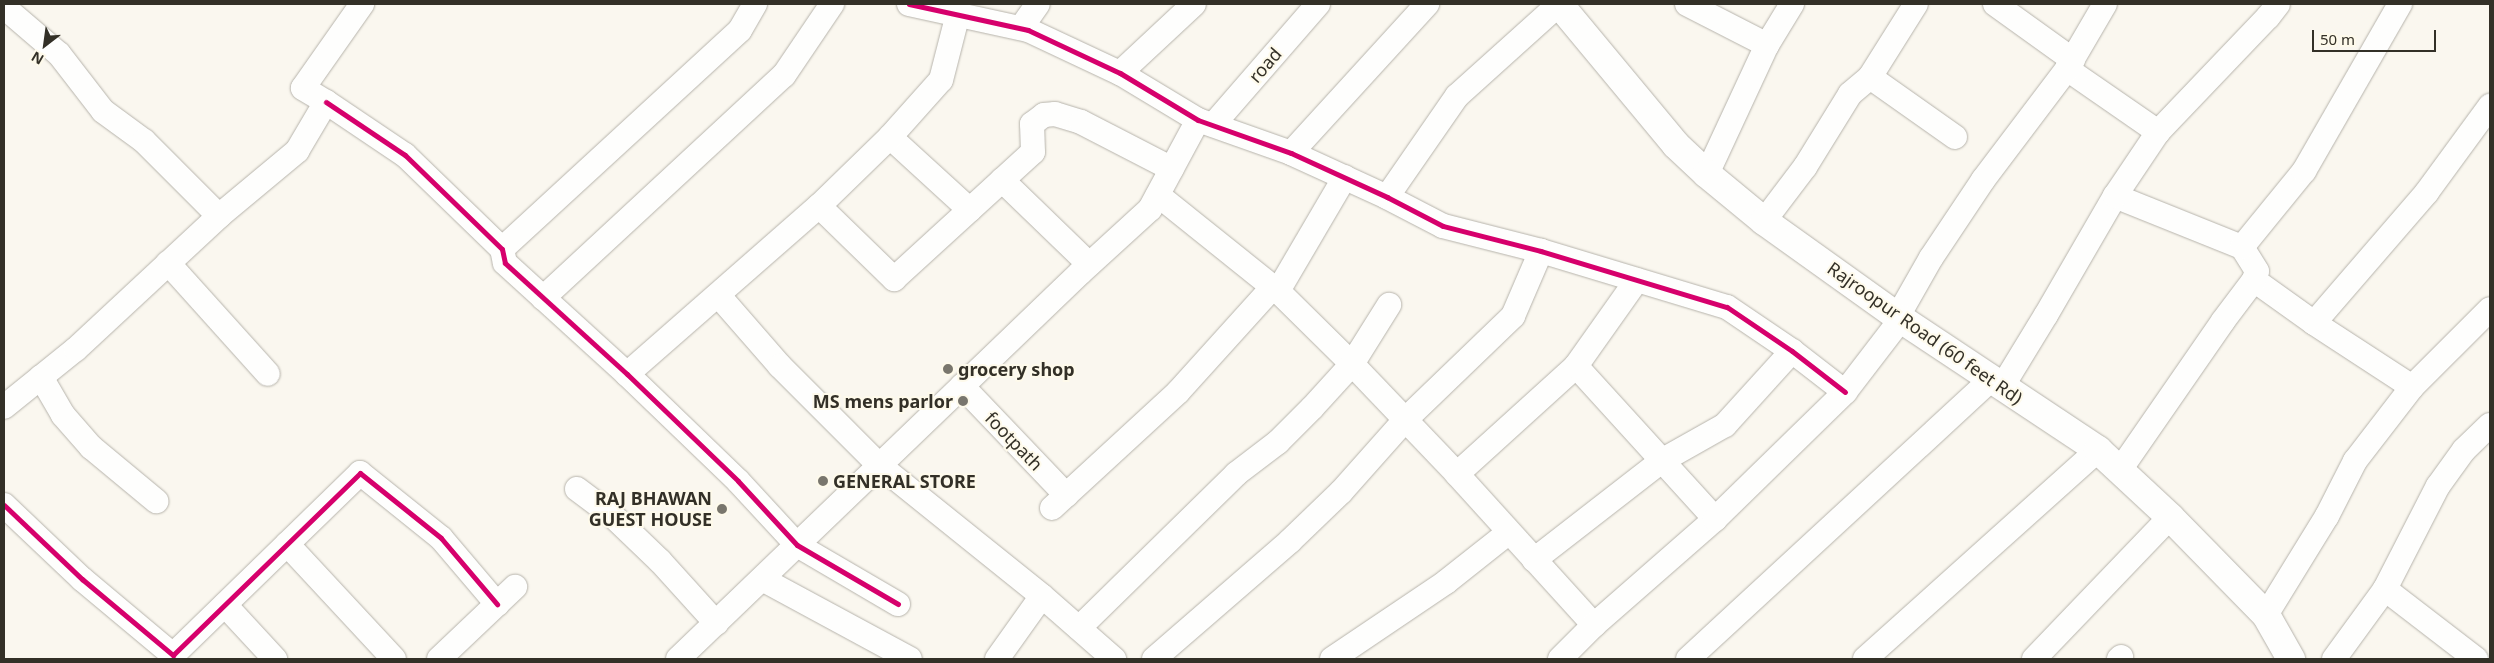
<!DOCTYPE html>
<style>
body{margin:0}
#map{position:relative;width:2494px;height:663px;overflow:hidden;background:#faf7ef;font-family:"Noto Sans",sans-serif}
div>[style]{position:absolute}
.roads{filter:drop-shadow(0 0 1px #b6b3ab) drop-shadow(0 0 1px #b6b3ab)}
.minor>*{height:24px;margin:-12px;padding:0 12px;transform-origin:12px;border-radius:12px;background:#fefefd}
.major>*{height:28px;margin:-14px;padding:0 14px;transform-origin:14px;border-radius:14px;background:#fefefd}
.cycleway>*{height:5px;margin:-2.5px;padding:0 2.5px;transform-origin:2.5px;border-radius:2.5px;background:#d6006c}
.dots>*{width:14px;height:14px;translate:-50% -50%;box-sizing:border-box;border:2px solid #fefaeb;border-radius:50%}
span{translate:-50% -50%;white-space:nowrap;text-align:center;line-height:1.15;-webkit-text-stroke:4px #fefaeb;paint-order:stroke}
.street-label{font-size:18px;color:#333027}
.poi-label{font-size:18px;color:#333027;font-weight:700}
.left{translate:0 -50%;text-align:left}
.right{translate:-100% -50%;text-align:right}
.frame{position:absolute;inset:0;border:5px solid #333027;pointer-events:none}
.north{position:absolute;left:20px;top:20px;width:50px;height:50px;-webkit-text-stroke:4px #fefaeb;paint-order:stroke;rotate:210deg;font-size:14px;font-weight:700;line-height:20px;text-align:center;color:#333027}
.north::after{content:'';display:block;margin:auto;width:18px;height:22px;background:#333027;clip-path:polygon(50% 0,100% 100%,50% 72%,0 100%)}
.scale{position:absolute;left:2312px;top:30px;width:124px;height:22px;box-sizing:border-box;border:2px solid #333027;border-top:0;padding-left:6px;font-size:15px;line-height:18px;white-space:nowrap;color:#333027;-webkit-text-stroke:4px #fefaeb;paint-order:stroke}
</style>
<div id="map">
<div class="roads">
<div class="minor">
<i style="left:909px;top:4px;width:122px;rotate:12.3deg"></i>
<i style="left:1028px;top:30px;width:102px;rotate:25.1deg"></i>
<i style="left:1120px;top:73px;width:91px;rotate:31.1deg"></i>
<i style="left:1198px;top:120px;width:99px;rotate:19.5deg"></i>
<i style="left:1291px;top:153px;width:106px;rotate:24.6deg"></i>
<i style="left:1387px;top:197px;width:63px;rotate:27.4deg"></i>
<i style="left:1443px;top:226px;width:101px;rotate:14.3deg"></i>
<i style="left:1541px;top:251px;width:194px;rotate:16.8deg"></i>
<i style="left:1727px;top:307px;width:78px;rotate:34.1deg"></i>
<i style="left:1792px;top:351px;width:67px;rotate:37.7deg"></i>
<i style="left:1687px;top:4px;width:90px;rotate:27.1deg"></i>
<i style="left:1995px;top:4px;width:96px;rotate:35.7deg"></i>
<i style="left:4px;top:7px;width:72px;rotate:40.5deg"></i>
<i style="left:59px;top:54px;width:72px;rotate:52.3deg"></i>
<i style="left:103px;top:111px;width:51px;rotate:36.2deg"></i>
<i style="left:144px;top:141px;width:106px;rotate:45deg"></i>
<i style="left:1021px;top:28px;width:29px;rotate:-55deg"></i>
<i style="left:2067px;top:69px;width:111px;rotate:34.7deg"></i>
<i style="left:1120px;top:73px;width:101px;rotate:-43deg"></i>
<i style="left:1870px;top:77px;width:104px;rotate:35.2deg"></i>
<i style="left:326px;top:102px;width:95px;rotate:33.9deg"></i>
<i style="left:405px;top:155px;width:135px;rotate:44.1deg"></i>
<i style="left:502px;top:249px;width:14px;rotate:78deg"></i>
<i style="left:505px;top:263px;width:165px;rotate:42.3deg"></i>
<i style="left:627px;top:374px;width:154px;rotate:43.9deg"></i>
<i style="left:738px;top:481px;width:87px;rotate:47.3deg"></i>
<i style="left:797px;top:545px;width:117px;rotate:30.3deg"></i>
<i style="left:1213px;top:125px;width:160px;rotate:-49deg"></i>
<i style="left:890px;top:137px;width:108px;rotate:42.4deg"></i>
<i style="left:1291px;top:153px;width:202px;rotate:-47.6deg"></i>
<i style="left:1707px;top:174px;width:142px;rotate:-65.1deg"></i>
<i style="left:1767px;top:45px;width:48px;rotate:-58.6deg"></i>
<i style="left:1002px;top:180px;width:121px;rotate:44deg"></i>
<i style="left:1158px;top:195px;width:154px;rotate:38.7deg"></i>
<i style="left:1278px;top:291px;width:104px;rotate:44.6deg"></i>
<i style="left:1352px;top:364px;width:152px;rotate:46.3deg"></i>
<i style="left:1457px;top:474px;width:204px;rotate:47.8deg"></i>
<i style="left:2115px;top:196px;width:137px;rotate:21.9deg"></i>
<i style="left:1387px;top:197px;width:123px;rotate:-55.3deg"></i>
<i style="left:1457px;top:96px;width:137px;rotate:-42deg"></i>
<i style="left:819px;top:206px;width:105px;rotate:44.2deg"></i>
<i style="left:894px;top:279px;width:188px;rotate:-42.4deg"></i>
<i style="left:1033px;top:152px;width:28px;rotate:-92deg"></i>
<i style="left:1032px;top:124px;width:15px;rotate:-37deg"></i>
<i style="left:1044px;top:115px;width:11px;rotate:-5deg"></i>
<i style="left:1055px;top:114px;width:27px;rotate:17deg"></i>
<i style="left:1081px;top:122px;width:102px;rotate:27.3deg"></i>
<i style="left:1764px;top:221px;width:68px;rotate:-52.8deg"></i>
<i style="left:1805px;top:167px;width:86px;rotate:-58.3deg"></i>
<i style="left:1850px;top:94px;width:26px;rotate:-40deg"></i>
<i style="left:1870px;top:77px;width:86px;rotate:-57.8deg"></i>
<i style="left:502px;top:249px;width:323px;rotate:-42.6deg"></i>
<i style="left:740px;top:30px;width:30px;rotate:-60deg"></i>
<i style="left:168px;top:263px;width:149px;rotate:48deg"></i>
<i style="left:2254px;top:280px;width:74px;rotate:35.6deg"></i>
<i style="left:2314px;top:323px;width:173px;rotate:-49.2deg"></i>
<i style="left:2427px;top:192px;width:107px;rotate:-53.8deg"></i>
<i style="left:1278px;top:291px;width:132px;rotate:-59.6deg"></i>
<i style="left:719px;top:296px;width:93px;rotate:48.9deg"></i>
<i style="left:780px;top:366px;width:140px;rotate:45deg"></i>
<i style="left:879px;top:465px;width:209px;rotate:38.8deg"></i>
<i style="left:1042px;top:596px;width:96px;rotate:41.2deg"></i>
<i style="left:543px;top:298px;width:328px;rotate:-42.8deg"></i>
<i style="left:784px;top:75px;width:86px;rotate:-55.9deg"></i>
<i style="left:1898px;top:316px;width:67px;rotate:-60.4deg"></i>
<i style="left:1931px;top:258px;width:94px;rotate:-56.3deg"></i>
<i style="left:1983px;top:180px;width:139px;rotate:-52.9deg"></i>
<i style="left:2067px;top:69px;width:75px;rotate:-59.7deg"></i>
<i style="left:2314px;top:323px;width:117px;rotate:33.1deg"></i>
<i style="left:1576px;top:366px;width:207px;rotate:47.7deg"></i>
<i style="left:627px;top:374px;width:255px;rotate:-41.2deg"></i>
<i style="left:819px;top:206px;width:99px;rotate:-44.2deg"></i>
<i style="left:890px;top:137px;width:76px;rotate:-48.2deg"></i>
<i style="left:941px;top:80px;width:68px;rotate:-75.6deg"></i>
<i style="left:41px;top:377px;width:44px;rotate:59.9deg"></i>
<i style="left:63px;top:415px;width:43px;rotate:48.8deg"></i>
<i style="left:91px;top:447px;width:85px;rotate:39.7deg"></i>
<i style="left:962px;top:386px;width:151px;rotate:46.3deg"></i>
<i style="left:2002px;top:387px;width:84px;rotate:-58.6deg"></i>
<i style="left:2046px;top:315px;width:138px;rotate:-59.9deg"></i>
<i style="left:2115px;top:196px;width:77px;rotate:-56.1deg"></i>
<i style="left:2158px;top:132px;width:159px;rotate:-46.3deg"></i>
<i style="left:2268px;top:17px;width:16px;rotate:-52deg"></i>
<i style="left:4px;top:407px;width:92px;rotate:-38.9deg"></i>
<i style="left:76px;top:349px;width:195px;rotate:-42.9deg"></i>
<i style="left:219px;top:216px;width:102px;rotate:-39.8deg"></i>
<i style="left:297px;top:151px;width:57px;rotate:-59.4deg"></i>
<i style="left:326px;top:102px;width:27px;rotate:-149deg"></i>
<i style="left:303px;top:88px;width:103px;rotate:-54.9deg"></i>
<i style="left:2120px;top:470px;width:181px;rotate:-55.3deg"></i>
<i style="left:2223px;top:321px;width:51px;rotate:-52.9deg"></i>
<i style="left:2254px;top:280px;width:9px;rotate:-72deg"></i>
<i style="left:2257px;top:271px;width:28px;rotate:-122deg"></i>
<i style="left:2242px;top:247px;width:98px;rotate:-50.8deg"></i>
<i style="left:2304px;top:171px;width:193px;rotate:-60.1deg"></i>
<i style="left:1457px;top:474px;width:161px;rotate:-42.2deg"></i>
<i style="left:1576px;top:366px;width:105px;rotate:-54.7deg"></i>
<i style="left:577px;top:489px;width:45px;rotate:36.9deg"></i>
<i style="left:613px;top:516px;width:65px;rotate:43.8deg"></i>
<i style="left:660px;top:561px;width:84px;rotate:47.9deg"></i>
<i style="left:4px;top:505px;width:108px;rotate:43.5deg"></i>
<i style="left:82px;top:579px;width:119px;rotate:39.9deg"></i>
<i style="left:173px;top:655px;width:261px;rotate:-44.2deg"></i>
<i style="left:360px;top:473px;width:104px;rotate:38.7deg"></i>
<i style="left:441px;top:538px;width:87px;rotate:49.7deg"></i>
<i style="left:1052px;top:508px;width:171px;rotate:-42.6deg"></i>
<i style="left:1178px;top:392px;width:142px;rotate:-47.9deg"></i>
<i style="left:287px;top:544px;width:157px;rotate:47.1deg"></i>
<i style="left:1534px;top:560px;width:163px;rotate:-37.8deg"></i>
<i style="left:1663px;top:460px;width:71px;rotate:-29.4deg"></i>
<i style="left:1725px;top:425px;width:100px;rotate:-47.8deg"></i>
<i style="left:762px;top:579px;width:168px;rotate:28.4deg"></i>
<i style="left:2385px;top:589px;width:115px;rotate:37.6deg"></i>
<i style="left:225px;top:605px;width:74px;rotate:47.2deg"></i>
<i style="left:2266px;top:615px;width:116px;rotate:-58.4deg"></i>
<i style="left:2327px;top:516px;width:62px;rotate:-63deg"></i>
<i style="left:2355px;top:461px;width:93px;rotate:-52.4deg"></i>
<i style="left:2412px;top:387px;width:110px;rotate:-45deg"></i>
<i style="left:1079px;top:628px;width:220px;rotate:-44.4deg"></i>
<i style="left:1236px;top:474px;width:53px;rotate:-37.3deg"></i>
<i style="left:1278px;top:442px;width:48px;rotate:-45deg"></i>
<i style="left:1312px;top:408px;width:59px;rotate:-47.7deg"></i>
<i style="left:1352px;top:364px;width:70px;rotate:-57.9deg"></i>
<i style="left:439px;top:659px;width:105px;rotate:-43.5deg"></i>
<i style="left:678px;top:659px;width:557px;rotate:-43.84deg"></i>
<i style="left:1080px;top:273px;width:95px;rotate:-42.4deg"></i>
<i style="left:1150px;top:209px;width:101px;rotate:-61.7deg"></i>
<i style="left:997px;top:659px;width:77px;rotate:-54.5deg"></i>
<i style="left:1154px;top:659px;width:180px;rotate:-40.9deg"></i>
<i style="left:1290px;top:541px;width:71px;rotate:-43.9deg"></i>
<i style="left:1341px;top:492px;width:96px;rotate:-48.4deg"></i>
<i style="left:1405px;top:420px;width:150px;rotate:-43.9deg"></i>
<i style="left:1513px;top:316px;width:71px;rotate:-66.7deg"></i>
<i style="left:1332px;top:659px;width:138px;rotate:-34deg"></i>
<i style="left:1446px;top:582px;width:80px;rotate:-38.4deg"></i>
<i style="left:1560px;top:659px;width:48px;rotate:-45deg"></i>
<i style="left:1594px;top:625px;width:161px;rotate:-41.2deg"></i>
<i style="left:1715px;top:519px;width:182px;rotate:-44.3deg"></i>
<i style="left:1845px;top:392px;width:92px;rotate:-52.5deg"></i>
<i style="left:1688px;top:659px;width:414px;rotate:-42.7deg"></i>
<i style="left:1865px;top:659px;width:313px;rotate:-41.9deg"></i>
<i style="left:2034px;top:659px;width:197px;rotate:-46.2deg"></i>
<i style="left:2119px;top:659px;width:3px;rotate:-45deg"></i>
<i style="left:2334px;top:659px;width:87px;rotate:-53.9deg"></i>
<i style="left:2385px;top:589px;width:116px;rotate:-62.8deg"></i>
<i style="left:2438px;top:486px;width:44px;rotate:-54.2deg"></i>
<i style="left:2464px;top:450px;width:36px;rotate:-44deg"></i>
</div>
<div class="major">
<i style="left:1559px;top:4px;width:183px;rotate:50.3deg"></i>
<i style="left:1676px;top:145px;width:42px;rotate:43.1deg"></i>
<i style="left:1707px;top:174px;width:74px;rotate:39.5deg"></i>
<i style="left:1764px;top:221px;width:168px;rotate:35.6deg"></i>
<i style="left:1901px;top:319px;width:237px;rotate:33.6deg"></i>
<i style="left:2098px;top:450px;width:98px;rotate:42.9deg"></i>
<i style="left:2170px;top:517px;width:137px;rotate:45.6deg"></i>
<i style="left:2266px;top:615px;width:51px;rotate:60.4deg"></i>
</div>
</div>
<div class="cycleway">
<i style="left:909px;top:4px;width:122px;rotate:12.3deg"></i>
<i style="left:1028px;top:30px;width:102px;rotate:25.1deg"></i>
<i style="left:1120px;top:73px;width:91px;rotate:31.1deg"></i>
<i style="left:1198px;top:120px;width:99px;rotate:19.5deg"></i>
<i style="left:1291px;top:153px;width:106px;rotate:24.6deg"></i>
<i style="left:1387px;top:197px;width:63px;rotate:27.4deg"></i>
<i style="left:1443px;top:226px;width:101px;rotate:14.3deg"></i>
<i style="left:1541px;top:251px;width:194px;rotate:16.8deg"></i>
<i style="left:1727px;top:307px;width:78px;rotate:34.1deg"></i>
<i style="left:1792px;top:351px;width:67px;rotate:37.7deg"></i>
<i style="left:326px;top:102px;width:95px;rotate:33.9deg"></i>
<i style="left:405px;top:155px;width:135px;rotate:44.1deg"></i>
<i style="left:502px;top:249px;width:14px;rotate:78deg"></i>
<i style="left:505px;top:263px;width:165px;rotate:42.3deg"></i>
<i style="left:627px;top:374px;width:154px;rotate:43.9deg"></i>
<i style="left:738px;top:481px;width:87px;rotate:47.3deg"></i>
<i style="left:797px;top:545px;width:117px;rotate:30.3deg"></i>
<i style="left:4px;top:505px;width:108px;rotate:43.5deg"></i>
<i style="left:82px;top:579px;width:119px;rotate:39.9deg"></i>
<i style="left:173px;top:655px;width:261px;rotate:-44.2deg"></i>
<i style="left:360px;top:473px;width:104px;rotate:38.7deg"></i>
<i style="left:441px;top:538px;width:87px;rotate:49.7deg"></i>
</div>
<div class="dots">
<i style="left:948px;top:369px;background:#79766d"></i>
<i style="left:963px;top:401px;background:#79766d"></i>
<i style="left:823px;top:481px;background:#79766d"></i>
<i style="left:722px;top:509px;background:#79766d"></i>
</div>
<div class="street-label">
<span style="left:1265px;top:65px;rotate:-49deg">road</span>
<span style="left:1925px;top:333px;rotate:35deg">Rajroopur Road (60 feet Rd)</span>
<span style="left:1014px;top:441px;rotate:46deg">footpath</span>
</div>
<div class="poi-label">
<span class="left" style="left:958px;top:369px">grocery shop</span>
<span class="right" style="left:953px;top:401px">MS mens parlor</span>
<span class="left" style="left:833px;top:481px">GENERAL STORE</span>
<span class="right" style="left:712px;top:509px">RAJ BHAWAN<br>GUEST HOUSE</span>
</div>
<div class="frame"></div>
<div class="north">N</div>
<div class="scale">50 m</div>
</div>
